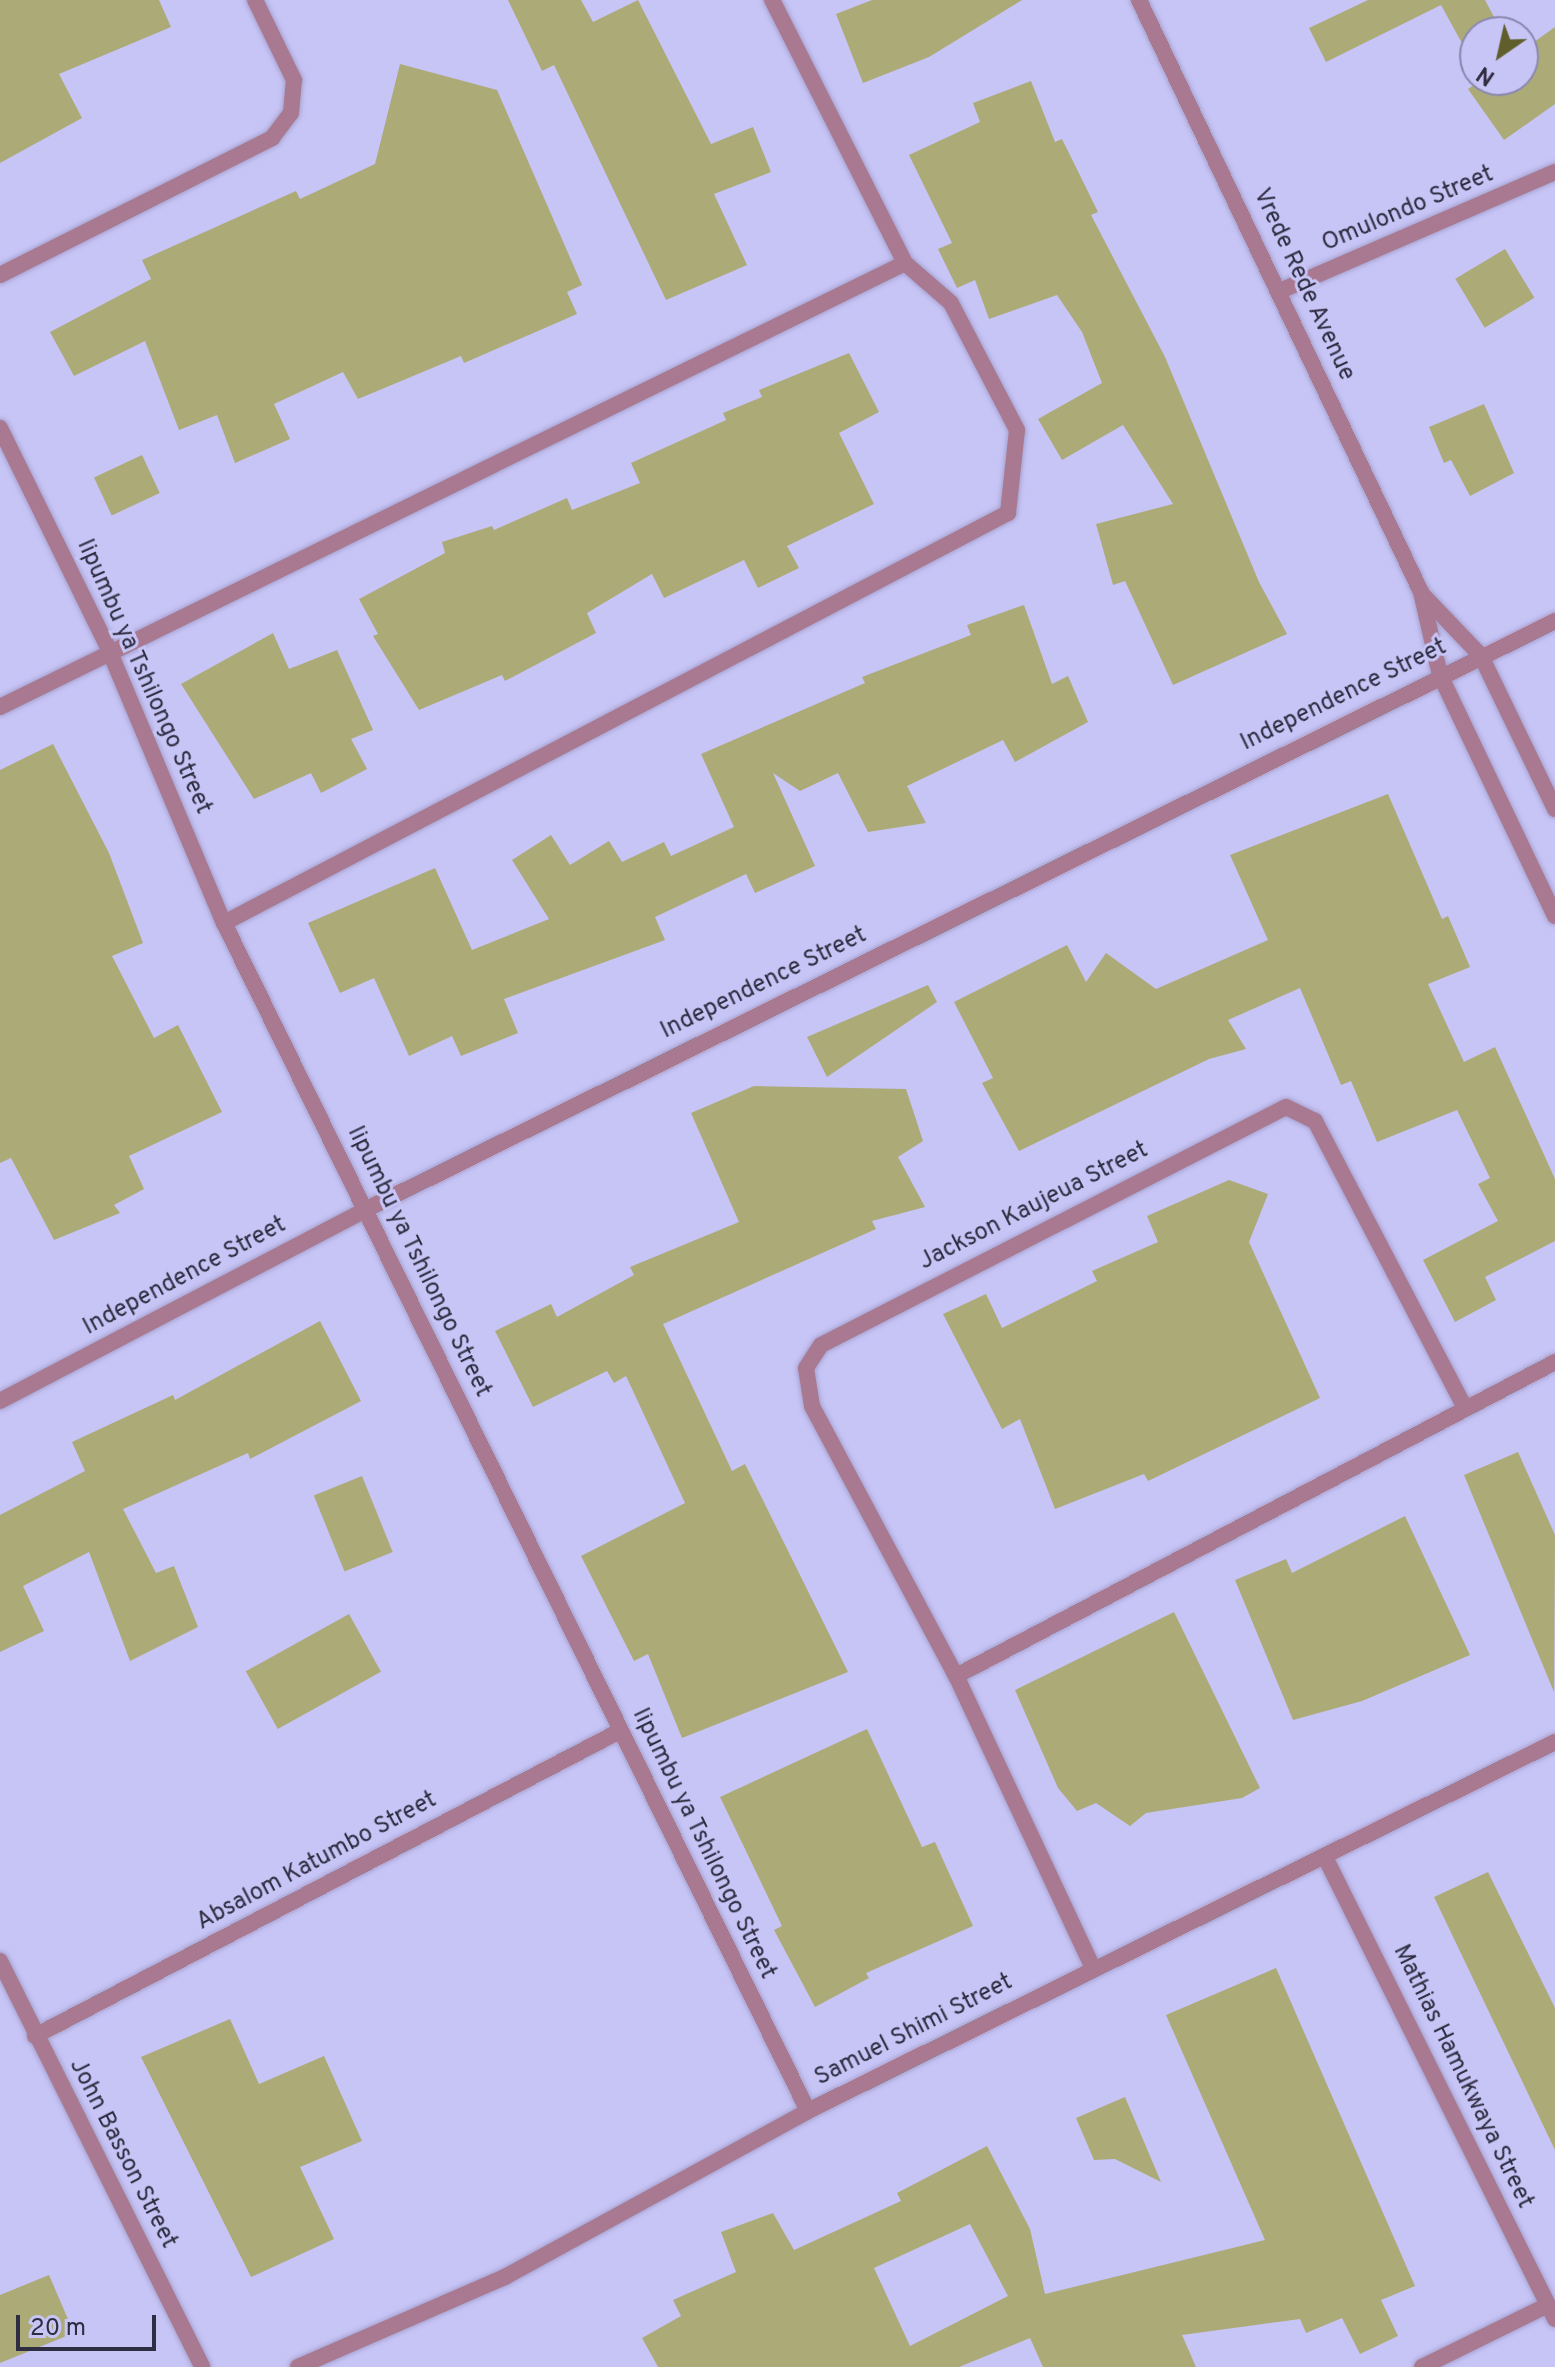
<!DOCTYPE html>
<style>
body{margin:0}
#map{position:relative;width:1555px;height:2367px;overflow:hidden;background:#c7c4f6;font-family:Overpass,sans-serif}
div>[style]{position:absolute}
.building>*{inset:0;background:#acab78;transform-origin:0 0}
.roads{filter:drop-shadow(0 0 2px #a6a3ce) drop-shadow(0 0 2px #a6a3ce)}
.minor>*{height:16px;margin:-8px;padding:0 8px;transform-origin:8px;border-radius:8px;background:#a97891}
.tertiary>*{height:16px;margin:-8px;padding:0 8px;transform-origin:8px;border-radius:8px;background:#a97891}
span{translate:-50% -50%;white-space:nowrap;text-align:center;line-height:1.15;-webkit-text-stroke:6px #c7c4f6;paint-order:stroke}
.street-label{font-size:24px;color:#2f2d41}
.north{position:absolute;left:1459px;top:16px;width:80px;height:80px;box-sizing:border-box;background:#c7c4f6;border:2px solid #8a88ae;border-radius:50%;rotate:214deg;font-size:22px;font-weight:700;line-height:32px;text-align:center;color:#2f2d41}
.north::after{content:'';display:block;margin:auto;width:28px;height:36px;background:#605f2c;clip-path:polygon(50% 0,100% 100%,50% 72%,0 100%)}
.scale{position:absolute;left:16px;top:2315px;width:140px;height:36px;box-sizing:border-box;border:4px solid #2f2d41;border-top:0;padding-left:10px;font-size:24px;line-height:28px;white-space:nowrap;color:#2f2d41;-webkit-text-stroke:6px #c7c4f6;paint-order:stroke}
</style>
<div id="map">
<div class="building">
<i style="clip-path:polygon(0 0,159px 0,171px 27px,59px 74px,82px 118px,0 163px)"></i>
<i style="clip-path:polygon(508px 0,581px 0,593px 22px,638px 0,711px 144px,753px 127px,771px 172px,714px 194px,747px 265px,666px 300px,554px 65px,542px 71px)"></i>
<i style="clip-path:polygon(872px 0,1022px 0,929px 57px,863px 83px,836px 14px)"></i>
<i style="clip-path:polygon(1368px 0,1485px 0,1502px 32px,1475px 32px,1475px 67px,1441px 5px,1326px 62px,1309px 28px)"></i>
<i style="clip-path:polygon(1555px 27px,1555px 104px,1504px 140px,1468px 89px,1481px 80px,1523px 80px,1523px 50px)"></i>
<i style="clip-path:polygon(400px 64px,497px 90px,582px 285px,567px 292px,577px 314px,464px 363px,461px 356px,358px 399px,343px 372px,274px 404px,290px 439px,235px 463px,217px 415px,179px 430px,145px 341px,74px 376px,50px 332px,151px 279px,142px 260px,296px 191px,300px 199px,375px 164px)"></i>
<i style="clip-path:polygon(1031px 81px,1055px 142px,1062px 139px,1098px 212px,1091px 215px,1165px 357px,1259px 582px,1287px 634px,1173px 685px,1125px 581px,1113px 585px,1096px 524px,1173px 504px,1123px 425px,1062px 460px,1038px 419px,1102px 383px,1082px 332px,1057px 295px,989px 319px,975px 280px,957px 288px,938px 249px,952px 243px,909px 155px,980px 122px,973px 103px)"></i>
<i style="left:1505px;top:249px;width:57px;height:58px;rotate:59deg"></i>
<i style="clip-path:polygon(849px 353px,879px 412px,839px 433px,874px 504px,787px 546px,799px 568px,758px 588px,744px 560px,664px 598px,652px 574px,587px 613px,596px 633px,505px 681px,502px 675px,419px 710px,373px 636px,378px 634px,359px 599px,445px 553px,442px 542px,492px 526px,494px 530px,567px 498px,572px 510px,640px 483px,631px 463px,726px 420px,723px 413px,762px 397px,759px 390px)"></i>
<i style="clip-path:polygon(1484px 404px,1514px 473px,1470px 496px,1451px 460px,1444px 463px,1429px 427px)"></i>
<i style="left:142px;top:455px;width:42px;height:53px;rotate:65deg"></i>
<i style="clip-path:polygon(1024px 605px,1052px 684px,1068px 676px,1088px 722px,1015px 762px,1003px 740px,907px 786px,926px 823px,868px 832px,838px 773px,800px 791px,773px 773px,815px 866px,755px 893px,746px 874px,655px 917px,665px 940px,504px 999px,518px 1033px,461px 1056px,452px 1036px,409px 1056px,374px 978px,340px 993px,308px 923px,435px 868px,472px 950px,549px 919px,512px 860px,551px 835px,570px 865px,609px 841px,622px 862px,664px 842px,671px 856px,734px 827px,701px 754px,865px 683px,862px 677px,971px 635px,967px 625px)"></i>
<i style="clip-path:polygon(273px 633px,289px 669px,337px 650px,373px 730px,351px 739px,367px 769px,321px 793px,311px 773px,254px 799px,181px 684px)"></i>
<i style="clip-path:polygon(53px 744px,109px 853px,143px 943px,112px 956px,154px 1038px,178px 1025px,222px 1112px,129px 1156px,144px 1189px,114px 1205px,120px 1213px,54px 1240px,11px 1158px,0 1163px,0 770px)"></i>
<i style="clip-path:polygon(1388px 794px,1442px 919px,1448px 916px,1470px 967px,1428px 984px,1464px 1062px,1495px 1047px,1555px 1179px,1555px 1241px,1485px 1277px,1496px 1300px,1455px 1322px,1423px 1260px,1498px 1221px,1478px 1184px,1490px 1178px,1457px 1110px,1377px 1142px,1351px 1081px,1341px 1085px,1300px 988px,1228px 1020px,1246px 1049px,1209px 1059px,1019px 1151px,982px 1083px,993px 1078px,954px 1002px,1067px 945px,1086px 982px,1106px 953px,1156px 989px,1268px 940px,1230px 855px)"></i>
<i style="clip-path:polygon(928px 985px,937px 1002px,827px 1077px,807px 1037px)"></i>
<i style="clip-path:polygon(754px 1086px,906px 1089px,923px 1141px,898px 1157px,925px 1207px,872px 1221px,876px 1229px,663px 1324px,732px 1471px,745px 1464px,848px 1672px,682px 1738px,648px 1654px,634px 1661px,581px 1556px,685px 1503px,626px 1376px,614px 1383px,607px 1371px,533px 1407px,495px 1331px,551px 1304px,557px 1317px,634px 1275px,630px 1267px,739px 1222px,691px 1113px)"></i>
<i style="clip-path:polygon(1229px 1180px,1268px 1194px,1249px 1242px,1320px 1398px,1148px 1481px,1144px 1474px,1055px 1509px,1020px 1419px,1002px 1429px,943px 1314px,986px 1294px,1002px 1328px,1097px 1281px,1092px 1271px,1158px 1242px,1147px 1216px)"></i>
<i style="clip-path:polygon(320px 1321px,361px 1401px,250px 1459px,248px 1453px,123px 1509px,156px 1573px,174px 1566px,198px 1627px,130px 1661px,89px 1552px,23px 1586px,44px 1631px,0 1652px,0 1515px,85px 1471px,72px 1442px,173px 1395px,175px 1400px)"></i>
<i style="clip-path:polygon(1518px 1452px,1555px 1535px,1554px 1692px,1464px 1475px)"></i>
<i style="left:362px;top:1476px;width:82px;height:52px;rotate:68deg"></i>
<i style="clip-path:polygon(1405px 1516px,1470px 1655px,1362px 1701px,1293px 1720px,1235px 1580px,1286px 1559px,1292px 1573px)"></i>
<i style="clip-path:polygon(1174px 1612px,1260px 1788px,1242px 1798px,1146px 1813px,1130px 1826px,1096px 1803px,1077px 1811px,1058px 1788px,1015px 1690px)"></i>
<i style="left:349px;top:1614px;width:66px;height:118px;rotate:61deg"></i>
<i style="clip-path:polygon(867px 1729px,922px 1847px,935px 1842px,973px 1926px,866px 1973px,869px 1978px,815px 2007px,774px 1930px,782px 1926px,720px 1797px)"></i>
<i style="clip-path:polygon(1488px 1872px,1555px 2008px,1555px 2150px,1434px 1897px)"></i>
<i style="clip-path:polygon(evenodd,1276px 1968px,1415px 2286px,1381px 2300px,1398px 2336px,1360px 2354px,1342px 2318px,1306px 2333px,1300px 2319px,1182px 2335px,1196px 2367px,1043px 2367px,1030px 2338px,959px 2367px,658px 2367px,642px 2338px,681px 2316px,673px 2300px,736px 2272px,721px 2232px,773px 2213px,794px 2250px,901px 2201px,897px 2193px,987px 2146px,1030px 2229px,1045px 2294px,1265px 2240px,1166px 2015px,1276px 1968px,970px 2224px,1008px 2296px,910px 2346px,874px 2268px,970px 2224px)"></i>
<i style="clip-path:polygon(230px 2019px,259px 2084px,324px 2056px,362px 2141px,300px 2167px,334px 2239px,251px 2277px,141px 2057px)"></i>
<i style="clip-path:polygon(1125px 2097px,1161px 2182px,1115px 2159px,1094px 2160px,1076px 2118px)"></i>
<i style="clip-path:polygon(49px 2275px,74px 2333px,0 2363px,0 2295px)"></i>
</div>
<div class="roads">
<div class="minor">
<i style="left:0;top:275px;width:305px;rotate:-26.7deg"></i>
<i style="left:272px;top:138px;width:31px;rotate:-53deg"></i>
<i style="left:291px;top:113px;width:33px;rotate:-85deg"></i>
<i style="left:294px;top:80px;width:89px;rotate:-116deg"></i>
<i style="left:1280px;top:291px;width:300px;rotate:-23.4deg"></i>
<i style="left:0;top:428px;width:247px;rotate:63.8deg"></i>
<i style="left:109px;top:650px;width:296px;rotate:67.2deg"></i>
<i style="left:224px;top:923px;width:1324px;rotate:63.82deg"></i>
<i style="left:0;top:707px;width:1008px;rotate:-26.13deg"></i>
<i style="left:224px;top:923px;width:885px;rotate:-27.61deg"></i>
<i style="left:1008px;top:513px;width:83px;rotate:-83.8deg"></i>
<i style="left:1017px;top:430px;width:143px;rotate:-117.5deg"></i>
<i style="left:951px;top:303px;width:61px;rotate:-139deg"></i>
<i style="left:905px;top:263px;width:295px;rotate:-116.8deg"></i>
<i style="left:0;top:1401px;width:412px;rotate:-27.6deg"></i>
<i style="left:365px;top:1210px;width:1328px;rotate:-26.33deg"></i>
<i style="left:956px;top:1676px;width:676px;rotate:-27.66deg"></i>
<i style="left:1325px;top:1857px;width:516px;rotate:63.53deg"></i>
<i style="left:0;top:1961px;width:453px;rotate:63.5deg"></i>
<i style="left:1093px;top:1968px;width:323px;rotate:-115.1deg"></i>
<i style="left:956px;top:1676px;width:306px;rotate:-118.1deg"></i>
<i style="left:812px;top:1406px;width:38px;rotate:-99deg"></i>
<i style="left:806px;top:1368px;width:27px;rotate:-57deg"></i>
<i style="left:821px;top:1345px;width:522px;rotate:-27.1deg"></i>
<i style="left:1286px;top:1107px;width:32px;rotate:26deg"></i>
<i style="left:1315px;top:1121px;width:322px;rotate:62.4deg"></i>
<i style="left:35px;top:2036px;width:660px;rotate:-27.54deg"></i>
<i style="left:298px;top:2367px;width:226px;rotate:-23.5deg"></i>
<i style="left:505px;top:2277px;width:345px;rotate:-28.7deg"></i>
<i style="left:808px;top:2111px;width:833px;rotate:-26.29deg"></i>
<i style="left:1422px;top:2367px;width:140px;rotate:-26.2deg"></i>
</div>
<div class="tertiary">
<i style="left:1139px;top:0;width:656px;rotate:64.53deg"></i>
<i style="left:1421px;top:592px;width:85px;rotate:77.1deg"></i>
<i style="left:1440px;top:675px;width:267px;rotate:64.5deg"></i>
<i style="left:1422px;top:594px;width:86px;rotate:46.4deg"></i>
<i style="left:1481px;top:656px;width:170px;rotate:64.2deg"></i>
</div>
</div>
<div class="street-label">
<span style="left:1408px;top:210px;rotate:-23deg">Omulondo Street</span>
<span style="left:1303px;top:285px;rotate:65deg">Vrede Rede Avenue</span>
<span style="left:143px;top:677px;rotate:66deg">Iipumbu ya Tshilongo Street</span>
<span style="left:1344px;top:696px;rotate:-26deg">Independence Street</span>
<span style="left:764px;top:984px;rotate:-26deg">Independence Street</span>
<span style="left:1034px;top:1207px;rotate:-27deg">Jackson Kaujeua Street</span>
<span style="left:418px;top:1262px;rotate:64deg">Iipumbu ya Tshilongo Street</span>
<span style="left:185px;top:1277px;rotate:-28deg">Independence Street</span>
<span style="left:703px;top:1844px;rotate:64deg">Iipumbu ya Tshilongo Street</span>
<span style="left:317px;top:1862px;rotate:-28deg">Absalom Katumbo Street</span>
<span style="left:914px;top:2031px;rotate:-27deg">Samuel Shimi Street</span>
<span style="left:1462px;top:2077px;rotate:64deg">Mathias Hamukwaya Street</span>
<span style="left:122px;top:2154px;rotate:63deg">John Basson Street</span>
</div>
<div class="north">N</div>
<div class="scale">20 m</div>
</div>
